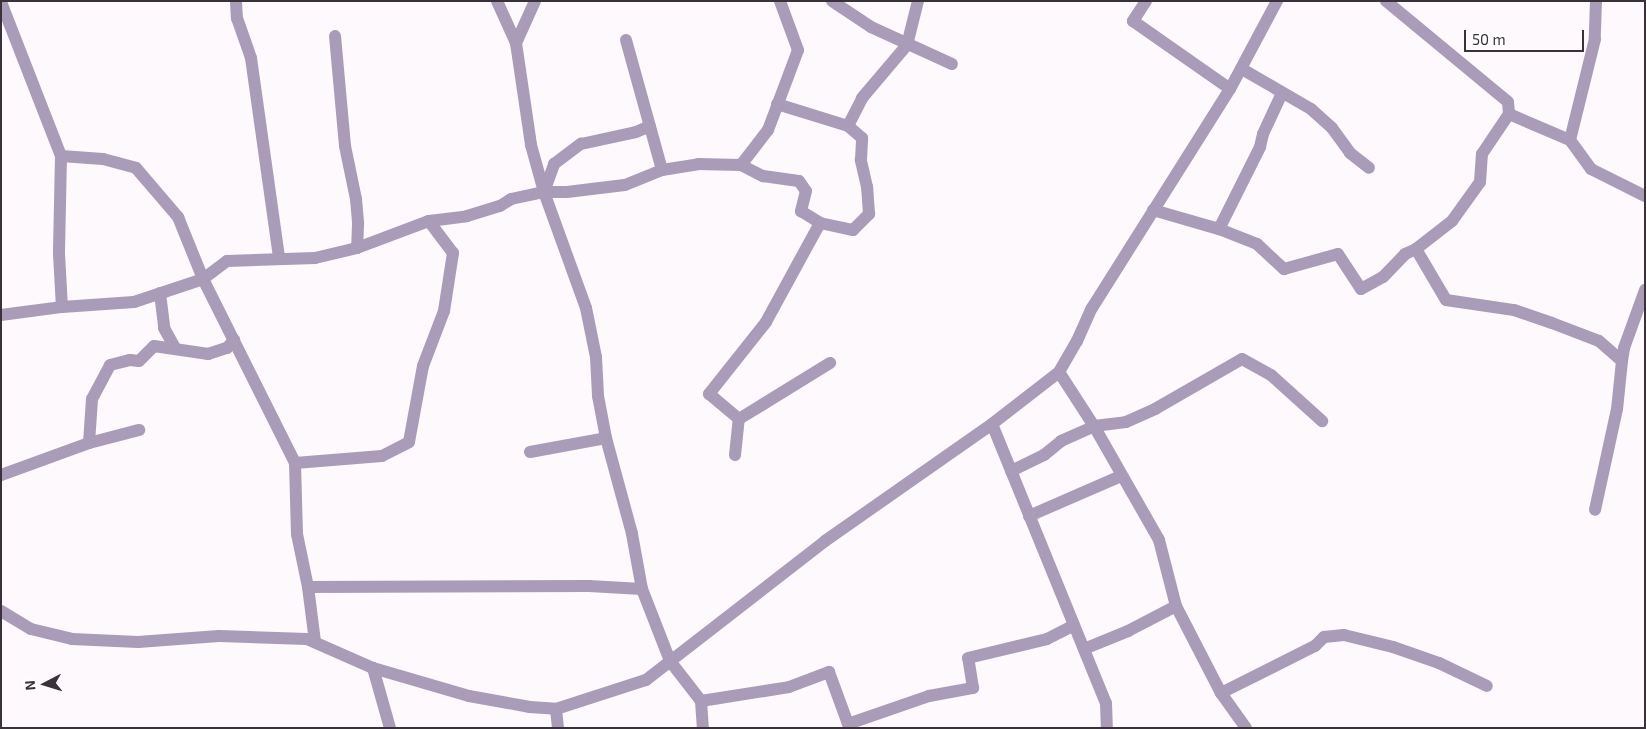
<!DOCTYPE html>
<style>
body{margin:0}
#map{position:relative;width:1646px;height:729px;overflow:hidden;background:#fdf9fc;font-family:"Exo 2",sans-serif}
div>[style]{position:absolute}
.minor>*{height:12px;margin:-6px;padding:0 6px;transform-origin:6px;border-radius:6px;background:#aa9bb8}
span{translate:-50% -50%;white-space:nowrap;text-align:center;line-height:1.15;-webkit-text-stroke:5px #fff;paint-order:stroke}
.frame{position:absolute;inset:0;border:2px solid #3a3238;pointer-events:none}
.north{position:absolute;left:20px;top:659px;width:50px;height:50px;-webkit-text-stroke:4px #fff;paint-order:stroke;rotate:265deg;font-size:14px;font-weight:700;line-height:20px;text-align:center;color:#3a3238}
.north::after{content:'';display:block;margin:auto;width:18px;height:22px;background:#3a3238;clip-path:polygon(50% 0,100% 100%,50% 72%,0 100%)}
.scale{position:absolute;left:1464px;top:30px;width:120px;height:22px;box-sizing:border-box;border:2px solid #3a3238;border-top:0;padding-left:6px;font-size:15px;line-height:18px;white-space:nowrap;color:#3a3238;-webkit-text-stroke:4px #fff;paint-order:stroke}
</style>
<div id="map">
<div class="minor">
<i style="left:236px;top:1px;width:17px;rotate:87deg"></i>
<i style="left:237px;top:18px;width:42px;rotate:70.7deg"></i>
<i style="left:251px;top:58px;width:202px;rotate:82deg"></i>
<i style="left:497px;top:1px;width:46px;rotate:65.7deg"></i>
<i style="left:535px;top:1px;width:46px;rotate:114.3deg"></i>
<i style="left:516px;top:43px;width:103px;rotate:81.6deg"></i>
<i style="left:531px;top:145px;width:49px;rotate:74.5deg"></i>
<i style="left:544px;top:192px;width:123px;rotate:70.1deg"></i>
<i style="left:586px;top:308px;width:50px;rotate:78.5deg"></i>
<i style="left:596px;top:357px;width:39px;rotate:87deg"></i>
<i style="left:598px;top:396px;width:43px;rotate:79.2deg"></i>
<i style="left:606px;top:438px;width:99px;rotate:74.8deg"></i>
<i style="left:632px;top:534px;width:56px;rotate:79.7deg"></i>
<i style="left:642px;top:589px;width:77px;rotate:68.7deg"></i>
<i style="left:670px;top:661px;width:51px;rotate:52.2deg"></i>
<i style="left:701px;top:701px;width:27px;rotate:86deg"></i>
<i style="left:832px;top:1px;width:47px;rotate:33.7deg"></i>
<i style="left:871px;top:27px;width:89px;rotate:24.6deg"></i>
<i style="left:1146px;top:1px;width:24px;rotate:123deg"></i>
<i style="left:1133px;top:21px;width:118px;rotate:35deg"></i>
<i style="left:1386px;top:1px;width:158px;rotate:39.6deg"></i>
<i style="left:1508px;top:102px;width:12px;rotate:85deg"></i>
<i style="left:1596px;top:1px;width:38px;rotate:92deg"></i>
<i style="left:1595px;top:39px;width:104px;rotate:103.9deg"></i>
<i style="left:1570px;top:140px;width:36px;rotate:54deg"></i>
<i style="left:1591px;top:169px;width:60px;rotate:26.6deg"></i>
<i style="left:1px;top:2px;width:165px;rotate:68.7deg"></i>
<i style="left:61px;top:156px;width:42px;rotate:4.1deg"></i>
<i style="left:103px;top:159px;width:34px;rotate:15deg"></i>
<i style="left:136px;top:168px;width:65px;rotate:49.4deg"></i>
<i style="left:178px;top:217px;width:67px;rotate:68deg"></i>
<i style="left:203px;top:279px;width:206px;rotate:63.4deg"></i>
<i style="left:295px;top:463px;width:71px;rotate:88.4deg"></i>
<i style="left:297px;top:534px;width:54px;rotate:78.3deg"></i>
<i style="left:308px;top:587px;width:55px;rotate:82.7deg"></i>
<i style="left:335px;top:36px;width:110px;rotate:84.8deg"></i>
<i style="left:345px;top:146px;width:54px;rotate:78.3deg"></i>
<i style="left:356px;top:199px;width:25px;rotate:85deg"></i>
<i style="left:358px;top:224px;width:24px;rotate:92deg"></i>
<i style="left:626px;top:40px;width:135px;rotate:74.5deg"></i>
<i style="left:1242px;top:69px;width:80px;rotate:30.1deg"></i>
<i style="left:1311px;top:109px;width:28px;rotate:42deg"></i>
<i style="left:1332px;top:128px;width:31px;rotate:54deg"></i>
<i style="left:1350px;top:153px;width:24px;rotate:38deg"></i>
<i style="left:777px;top:104px;width:74px;rotate:17.2deg"></i>
<i style="left:61px;top:156px;width:98px;rotate:91.2deg"></i>
<i style="left:59px;top:254px;width:53px;rotate:86.8deg"></i>
<i style="left:741px;top:165px;width:25px;rotate:27deg"></i>
<i style="left:763px;top:176px;width:36px;rotate:8deg"></i>
<i style="left:799px;top:181px;width:12px;rotate:55deg"></i>
<i style="left:806px;top:191px;width:21px;rotate:104deg"></i>
<i style="left:801px;top:211px;width:22px;rotate:32deg"></i>
<i style="left:544px;top:192px;width:30px;rotate:-70deg"></i>
<i style="left:554px;top:164px;width:34px;rotate:-37deg"></i>
<i style="left:581px;top:144px;width:56px;rotate:-12.3deg"></i>
<i style="left:636px;top:132px;width:15px;rotate:-23deg"></i>
<i style="left:1153px;top:210px;width:69px;rotate:16.1deg"></i>
<i style="left:1219px;top:229px;width:41px;rotate:21.5deg"></i>
<i style="left:1257px;top:244px;width:37px;rotate:43deg"></i>
<i style="left:1284px;top:269px;width:56px;rotate:-15.5deg"></i>
<i style="left:1338px;top:254px;width:42px;rotate:56.7deg"></i>
<i style="left:1361px;top:289px;width:25px;rotate:-29deg"></i>
<i style="left:1383px;top:277px;width:32px;rotate:-46deg"></i>
<i style="left:1405px;top:254px;width:12px;rotate:-24deg"></i>
<i style="left:1416px;top:249px;width:46px;rotate:-37.9deg"></i>
<i style="left:1452px;top:221px;width:48px;rotate:-54.3deg"></i>
<i style="left:1480px;top:182px;width:28px;rotate:-86deg"></i>
<i style="left:1482px;top:154px;width:48px;rotate:-56deg"></i>
<i style="left:1509px;top:114px;width:66px;rotate:23.1deg"></i>
<i style="left:1219px;top:229px;width:92px;rotate:-63.4deg"></i>
<i style="left:1260px;top:147px;width:13px;rotate:-77deg"></i>
<i style="left:1263px;top:134px;width:45px;rotate:-65.1deg"></i>
<i style="left:1416px;top:249px;width:59px;rotate:59.5deg"></i>
<i style="left:1446px;top:300px;width:69px;rotate:8.4deg"></i>
<i style="left:1514px;top:310px;width:40px;rotate:18.9deg"></i>
<i style="left:1552px;top:323px;width:50px;rotate:21deg"></i>
<i style="left:1599px;top:341px;width:30px;rotate:41deg"></i>
<i style="left:1622px;top:361px;width:48px;rotate:95.9deg"></i>
<i style="left:1617px;top:409px;width:103px;rotate:102.3deg"></i>
<i style="left:160px;top:293px;width:35px;rotate:83deg"></i>
<i style="left:164px;top:328px;width:23px;rotate:61deg"></i>
<i style="left:1px;top:315px;width:62px;rotate:-7.5deg"></i>
<i style="left:62px;top:307px;width:72px;rotate:-4deg"></i>
<i style="left:134px;top:302px;width:73px;rotate:-18.4deg"></i>
<i style="left:203px;top:279px;width:30px;rotate:-37deg"></i>
<i style="left:227px;top:261px;width:88px;rotate:-2deg"></i>
<i style="left:315px;top:258px;width:43px;rotate:-13.4deg"></i>
<i style="left:357px;top:248px;width:77px;rotate:-20.6deg"></i>
<i style="left:429px;top:221px;width:38px;rotate:-7deg"></i>
<i style="left:467px;top:216px;width:34px;rotate:-17deg"></i>
<i style="left:500px;top:206px;width:13px;rotate:-32deg"></i>
<i style="left:511px;top:199px;width:34px;rotate:-12deg"></i>
<i style="left:544px;top:192px;width:23px"></i>
<i style="left:567px;top:192px;width:58px;rotate:-6.9deg"></i>
<i style="left:625px;top:185px;width:40px;rotate:-22deg"></i>
<i style="left:662px;top:170px;width:36px;rotate:-9deg"></i>
<i style="left:698px;top:164px;width:43px;rotate:1.3deg"></i>
<i style="left:741px;top:165px;width:44px;rotate:-52.4deg"></i>
<i style="left:768px;top:130px;width:85px;rotate:-69.4deg"></i>
<i style="left:798px;top:50px;width:52px;rotate:-110.2deg"></i>
<i style="left:1622px;top:361px;width:13px;rotate:-81deg"></i>
<i style="left:1624px;top:348px;width:62px;rotate:-70.1deg"></i>
<i style="left:1059px;top:372px;width:64px;rotate:57.1deg"></i>
<i style="left:1094px;top:426px;width:131px;rotate:60.3deg"></i>
<i style="left:1159px;top:540px;width:68px;rotate:75.6deg"></i>
<i style="left:1176px;top:606px;width:98px;rotate:62.7deg"></i>
<i style="left:1221px;top:693px;width:43px;rotate:54.5deg"></i>
<i style="left:739px;top:419px;width:107px;rotate:-31.6deg"></i>
<i style="left:992px;top:424px;width:301px;rotate:67.8deg"></i>
<i style="left:1106px;top:703px;width:25px;rotate:88deg"></i>
<i style="left:89px;top:443px;width:44px;rotate:-86.1deg"></i>
<i style="left:92px;top:399px;width:38px;rotate:-62deg"></i>
<i style="left:110px;top:365px;width:21px;rotate:-14deg"></i>
<i style="left:130px;top:360px;width:9px;rotate:6deg"></i>
<i style="left:139px;top:361px;width:21px;rotate:-45deg"></i>
<i style="left:154px;top:346px;width:55px;rotate:8.4deg"></i>
<i style="left:208px;top:354px;width:20px;rotate:-18deg"></i>
<i style="left:227px;top:348px;width:11px;rotate:-49deg"></i>
<i style="left:530px;top:452px;width:77px;rotate:-10.4deg"></i>
<i style="left:735px;top:455px;width:36px;rotate:-84deg"></i>
<i style="left:739px;top:419px;width:39px;rotate:-140deg"></i>
<i style="left:709px;top:394px;width:92px;rotate:-51.6deg"></i>
<i style="left:766px;top:322px;width:113px;rotate:-61.4deg"></i>
<i style="left:820px;top:223px;width:34px;rotate:12deg"></i>
<i style="left:853px;top:230px;width:23px;rotate:-45deg"></i>
<i style="left:869px;top:214px;width:27px;rotate:-94deg"></i>
<i style="left:867px;top:187px;width:28px;rotate:-103deg"></i>
<i style="left:861px;top:160px;width:22px;rotate:-87deg"></i>
<i style="left:862px;top:138px;width:18px;rotate:-139deg"></i>
<i style="left:848px;top:126px;width:31px;rotate:-63deg"></i>
<i style="left:862px;top:98px;width:70px;rotate:-49.7deg"></i>
<i style="left:907px;top:45px;width:45px;rotate:-76deg"></i>
<i style="left:295px;top:463px;width:87px;rotate:-4.6deg"></i>
<i style="left:382px;top:456px;width:30px;rotate:-27deg"></i>
<i style="left:409px;top:442px;width:77px;rotate:-79.6deg"></i>
<i style="left:423px;top:366px;width:59px;rotate:-69.1deg"></i>
<i style="left:444px;top:311px;width:59px;rotate:-81.2deg"></i>
<i style="left:453px;top:253px;width:40px;rotate:-127deg"></i>
<i style="left:1011px;top:471px;width:37px;rotate:-26deg"></i>
<i style="left:1044px;top:455px;width:22px;rotate:-39deg"></i>
<i style="left:1061px;top:441px;width:36px;rotate:-24deg"></i>
<i style="left:1094px;top:426px;width:32px;rotate:-7deg"></i>
<i style="left:1126px;top:422px;width:32px;rotate:-24deg"></i>
<i style="left:1155px;top:409px;width:100px;rotate:-29.9deg"></i>
<i style="left:1242px;top:359px;width:33px;rotate:29deg"></i>
<i style="left:1271px;top:375px;width:69px;rotate:42deg"></i>
<i style="left:1px;top:475px;width:94px;rotate:-20deg"></i>
<i style="left:89px;top:443px;width:52px;rotate:-14.6deg"></i>
<i style="left:1029px;top:516px;width:100px;rotate:-23.5deg"></i>
<i style="left:308px;top:587px;width:281px;rotate:-0.2deg"></i>
<i style="left:589px;top:586px;width:53px;rotate:3.2deg"></i>
<i style="left:1px;top:611px;width:35px;rotate:31deg"></i>
<i style="left:31px;top:629px;width:42px;rotate:13.7deg"></i>
<i style="left:72px;top:639px;width:66px;rotate:2.6deg"></i>
<i style="left:138px;top:642px;width:81px;rotate:-4.2deg"></i>
<i style="left:219px;top:636px;width:88px;rotate:2deg"></i>
<i style="left:307px;top:639px;width:72px;rotate:23.7deg"></i>
<i style="left:373px;top:668px;width:100px;rotate:16.3deg"></i>
<i style="left:469px;top:696px;width:62px;rotate:10.2deg"></i>
<i style="left:530px;top:707px;width:26px;rotate:4deg"></i>
<i style="left:556px;top:709px;width:95px;rotate:-17.9deg"></i>
<i style="left:646px;top:680px;width:227px;rotate:-37.8deg"></i>
<i style="left:825px;top:541px;width:204px;rotate:-35deg"></i>
<i style="left:992px;top:424px;width:85px;rotate:-37.8deg"></i>
<i style="left:1059px;top:372px;width:36px;rotate:-60deg"></i>
<i style="left:1077px;top:341px;width:36px;rotate:-66deg"></i>
<i style="left:1092px;top:308px;width:259px;rotate:-57.8deg"></i>
<i style="left:1230px;top:89px;width:100px;rotate:-61.9deg"></i>
<i style="left:1084px;top:649px;width:48px;rotate:-22.2deg"></i>
<i style="left:1128px;top:631px;width:54px;rotate:-27.5deg"></i>
<i style="left:373px;top:668px;width:62px;rotate:74.2deg"></i>
<i style="left:1221px;top:693px;width:105px;rotate:-26.6deg"></i>
<i style="left:1315px;top:646px;width:13px;rotate:-45deg"></i>
<i style="left:1324px;top:637px;width:20px;rotate:-6deg"></i>
<i style="left:1344px;top:635px;width:50px;rotate:13.8deg"></i>
<i style="left:1393px;top:647px;width:49px;rotate:19.2deg"></i>
<i style="left:1439px;top:663px;width:53px;rotate:25.6deg"></i>
<i style="left:701px;top:701px;width:89px;rotate:-9deg"></i>
<i style="left:789px;top:687px;width:43px;rotate:-20.6deg"></i>
<i style="left:829px;top:672px;width:55px;rotate:69.9deg"></i>
<i style="left:848px;top:724px;width:86px;rotate:-19.1deg"></i>
<i style="left:929px;top:696px;width:45px;rotate:-10.3deg"></i>
<i style="left:973px;top:688px;width:30px;rotate:-99deg"></i>
<i style="left:968px;top:658px;width:81px;rotate:-13.5deg"></i>
<i style="left:1047px;top:639px;width:30px;rotate:-27deg"></i>
<i style="left:556px;top:709px;width:19px;rotate:84deg"></i>
</div>
<div class="frame"></div>
<div class="north">N</div>
<div class="scale">50 m</div>
</div>
